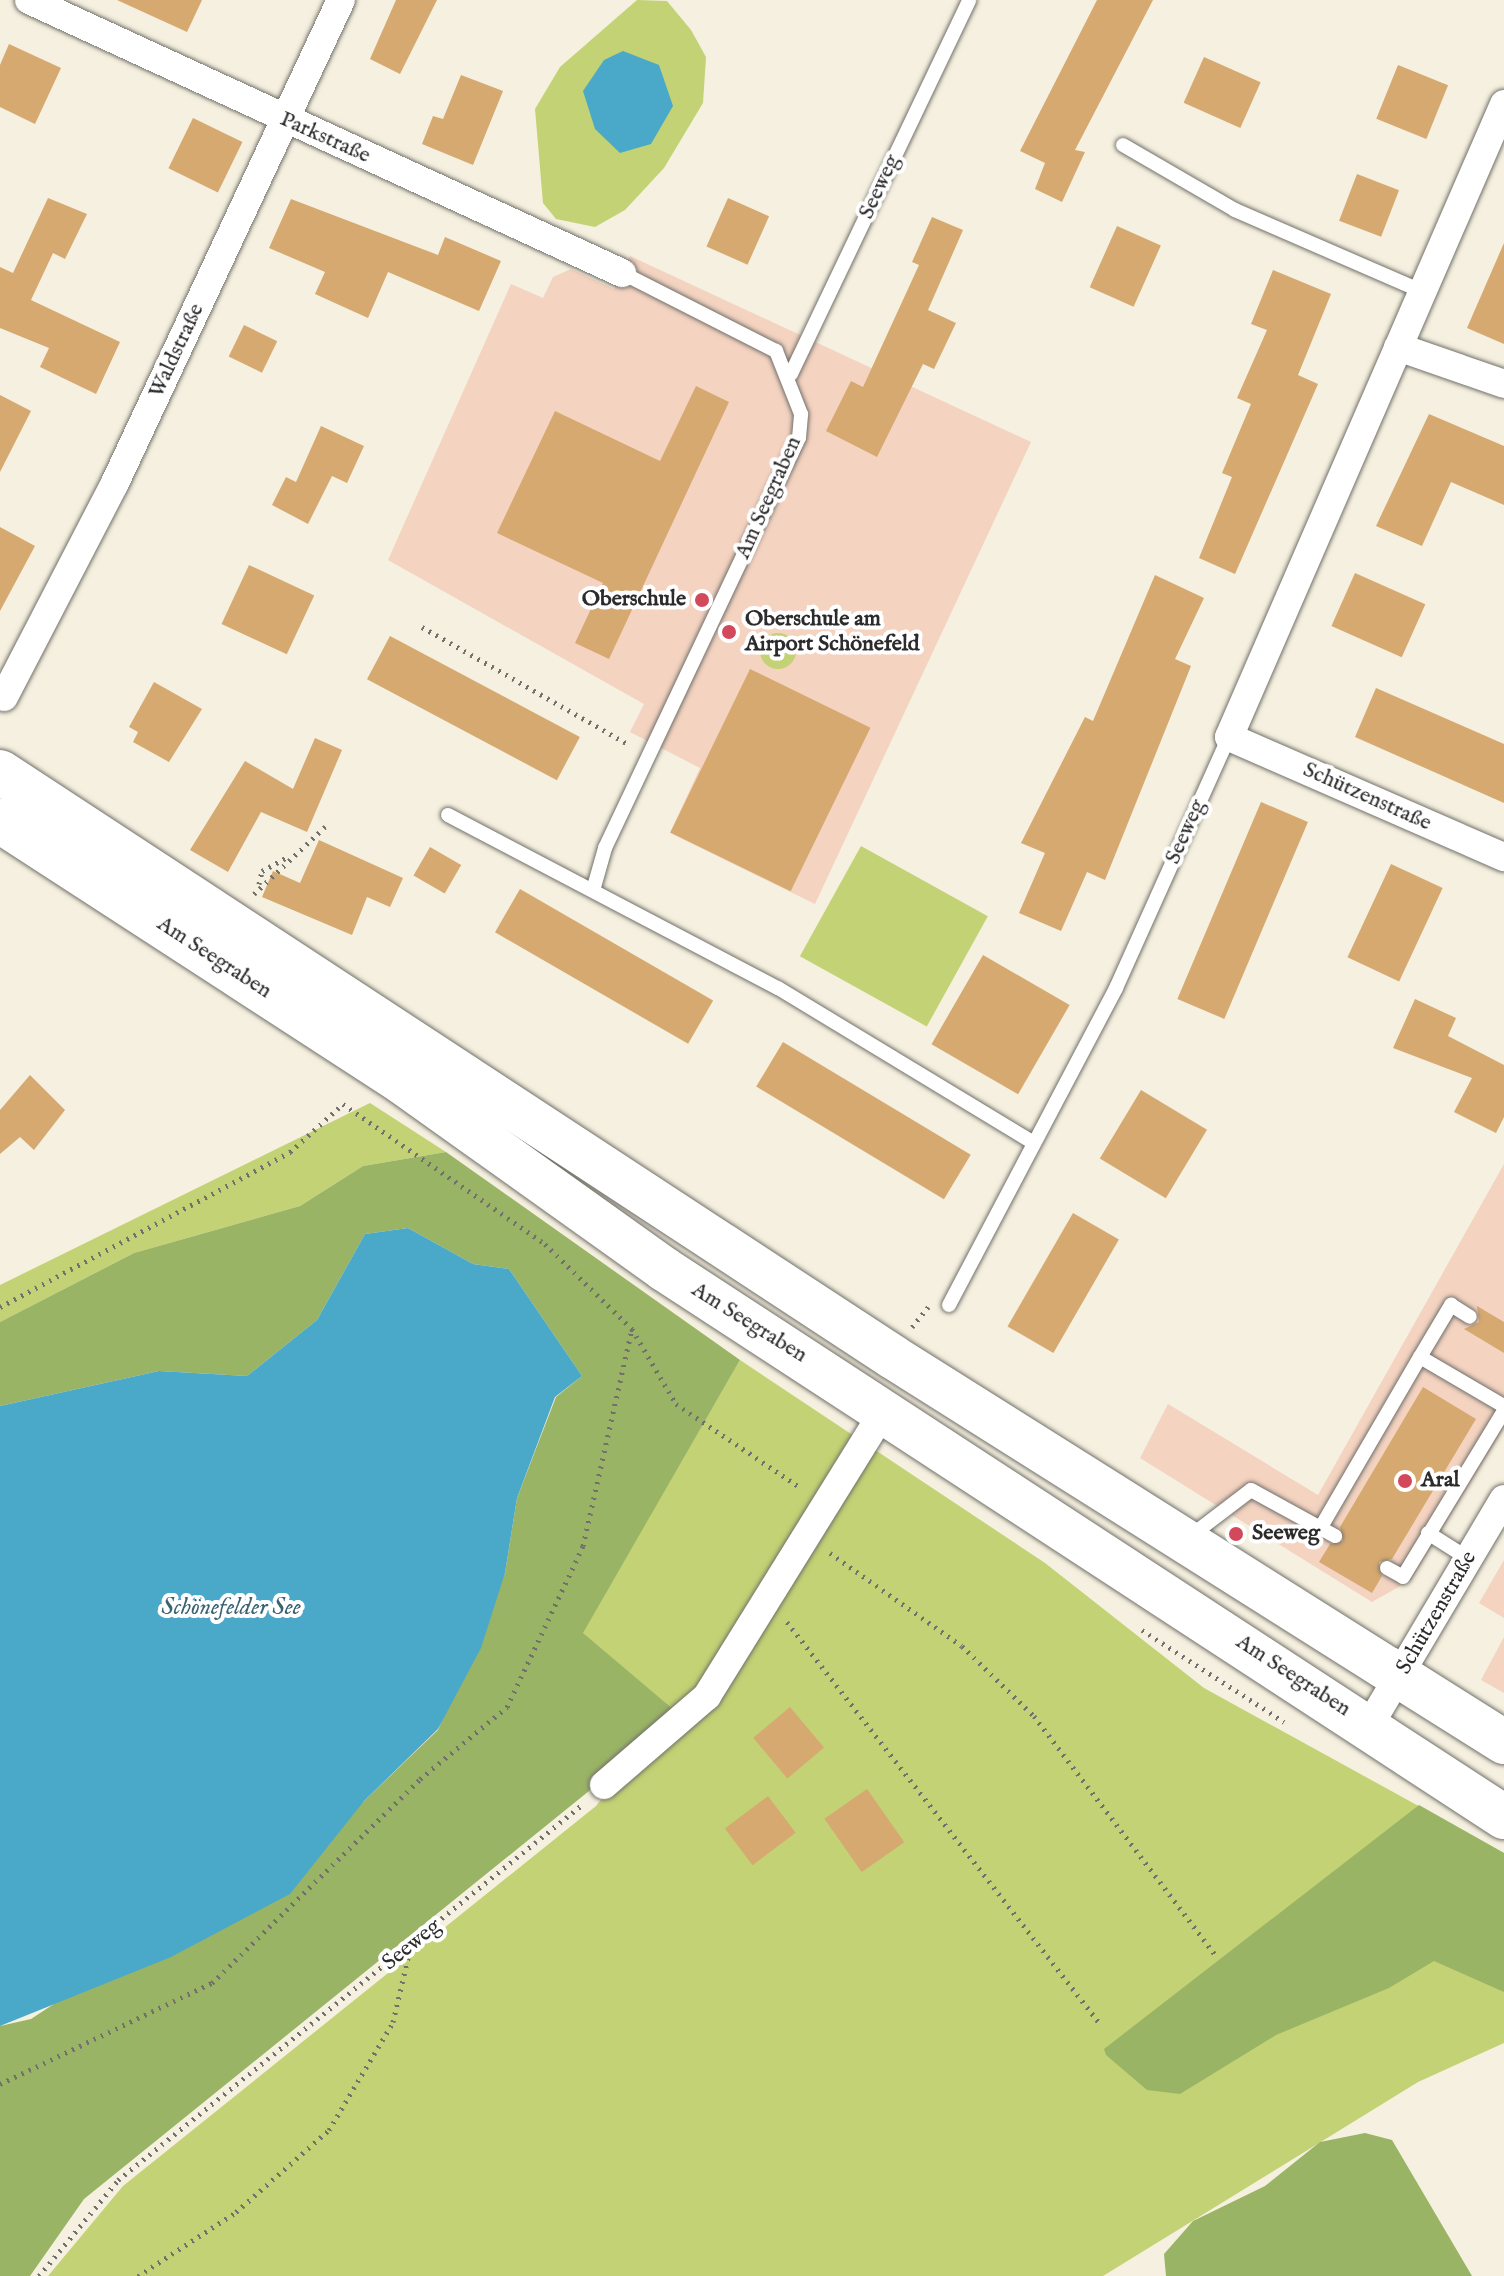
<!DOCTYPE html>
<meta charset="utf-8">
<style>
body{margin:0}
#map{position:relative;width:1504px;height:2276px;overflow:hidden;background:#f5f0df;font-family:"IM FELL English",serif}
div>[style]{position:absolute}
.built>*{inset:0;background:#f4d3c1}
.green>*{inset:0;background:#c3d274;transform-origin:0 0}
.round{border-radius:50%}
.forest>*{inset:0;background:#9ab466}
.water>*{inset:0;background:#4aa8c9}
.building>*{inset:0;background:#d6a970;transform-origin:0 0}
.path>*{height:5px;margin-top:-2.5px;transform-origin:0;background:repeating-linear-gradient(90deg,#72706a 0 2px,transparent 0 8px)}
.roads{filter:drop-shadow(0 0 2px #72706a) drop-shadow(0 0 2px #72706a)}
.service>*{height:14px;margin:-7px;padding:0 7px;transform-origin:7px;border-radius:7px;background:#fff}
.minor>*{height:28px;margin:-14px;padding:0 14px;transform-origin:14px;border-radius:14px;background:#fff}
.primary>*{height:44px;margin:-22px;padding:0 22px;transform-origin:22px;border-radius:22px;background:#fff}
.dots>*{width:22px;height:22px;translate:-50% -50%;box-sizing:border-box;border:4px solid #fff;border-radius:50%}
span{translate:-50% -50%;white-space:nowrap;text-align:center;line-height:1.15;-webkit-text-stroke:8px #fff;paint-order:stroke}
.street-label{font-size:22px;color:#2b2b2b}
.poi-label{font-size:22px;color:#2b2b2b;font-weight:700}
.right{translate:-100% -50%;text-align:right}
.left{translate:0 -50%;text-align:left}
.water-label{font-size:24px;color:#396372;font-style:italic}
</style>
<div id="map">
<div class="built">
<i style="clip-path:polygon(630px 256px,1031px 442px,815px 904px,670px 833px,700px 768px,630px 732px,644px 704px,388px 560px,511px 284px,543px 298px,553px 277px,571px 269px,614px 289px)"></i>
<i style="clip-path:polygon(1504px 1164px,1504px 1428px,1411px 1580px,1372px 1602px,1140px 1458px,1168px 1404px,1318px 1495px)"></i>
<i style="clip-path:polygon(1504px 1560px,1504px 1618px,1479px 1603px)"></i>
<i style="clip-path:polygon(1504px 1637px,1504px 1693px,1481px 1680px)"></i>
</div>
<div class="green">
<i style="clip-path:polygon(637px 0,667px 1px,691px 30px,706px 57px,703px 103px,664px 168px,625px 210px,595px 227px,556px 219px,543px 203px,535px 109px,560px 67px)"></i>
<i class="round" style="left:760px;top:633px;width:36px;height:36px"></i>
<i style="left:861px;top:846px;width:145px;height:126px;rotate:29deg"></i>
<i style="clip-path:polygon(370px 1103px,446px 1152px,363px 1166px,300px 1206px,134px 1253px,0 1322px,0 1285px)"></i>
<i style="clip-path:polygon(740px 1360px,1045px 1563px,1204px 1688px,1504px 1853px,1504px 2043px,1418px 2082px,1103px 2276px,48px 2276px,123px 2186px,596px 1806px,673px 1710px,582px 1633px)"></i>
</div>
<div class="forest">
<i style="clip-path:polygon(446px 1152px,740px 1360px,583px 1633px,674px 1710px,589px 1791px,84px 2199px,30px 2276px,0 2276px,0 2026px,31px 2019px,364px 1801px,438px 1730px,505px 1573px,517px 1498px,556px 1397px,582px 1376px,509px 1269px,473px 1264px,408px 1228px,365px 1234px,317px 1320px,247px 1376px,159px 1371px,0 1406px,0 1322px,134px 1253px,300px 1206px,363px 1166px)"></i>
<i style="clip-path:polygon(1419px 1805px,1504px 1853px,1504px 1992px,1434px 1961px,1389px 1988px,1276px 2035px,1180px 2094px,1147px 2090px,1106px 2055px,1104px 2049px)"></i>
<i style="clip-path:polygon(1365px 2133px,1392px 2140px,1472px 2276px,1166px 2276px,1164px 2254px,1193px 2221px,1265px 2186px,1320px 2142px)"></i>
</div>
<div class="water">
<i style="clip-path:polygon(623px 51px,659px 65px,673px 106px,651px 144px,620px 153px,595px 129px,583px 91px,604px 60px)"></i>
<i style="clip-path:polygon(408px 1228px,473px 1264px,509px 1269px,582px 1376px,555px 1397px,517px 1498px,505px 1573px,481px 1648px,438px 1729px,364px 1801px,290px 1894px,171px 1957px,0 2026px,0 1406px,159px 1371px,247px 1376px,317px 1320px,365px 1234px)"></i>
</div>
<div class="building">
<i style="clip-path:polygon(117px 0,202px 0,187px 32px)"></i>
<i style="clip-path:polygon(396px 0,437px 0,400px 74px,370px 59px)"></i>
<i style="clip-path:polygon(1097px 0,1153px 0,1075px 150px,1085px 152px,1062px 202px,1035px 189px,1045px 163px,1020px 151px)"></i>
<i style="clip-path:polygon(9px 44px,61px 68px,35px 124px,0 107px,0 65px)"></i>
<i style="left:1204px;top:57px;width:62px;height:50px;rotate:24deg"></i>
<i style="left:1398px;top:65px;width:54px;height:58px;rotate:22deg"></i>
<i style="clip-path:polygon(461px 75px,503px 91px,473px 165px,422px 144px,433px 116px,443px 119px)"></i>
<i style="left:193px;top:118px;width:55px;height:56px;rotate:26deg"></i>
<i style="left:1357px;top:174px;width:45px;height:50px;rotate:21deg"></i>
<i style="clip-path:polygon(48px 198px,87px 214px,65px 259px,53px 253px,31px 300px,120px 342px,96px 394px,40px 367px,49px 348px,0 328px,0 267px,13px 273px)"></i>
<i style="left:728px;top:198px;width:45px;height:53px;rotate:24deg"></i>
<i style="clip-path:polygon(291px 199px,438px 255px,445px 237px,501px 261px,479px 311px,388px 272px,368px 318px,315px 294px,325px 272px,269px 248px)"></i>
<i style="clip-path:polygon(932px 217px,963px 230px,928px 310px,956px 323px,934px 369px,923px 364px,877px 457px,826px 431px,851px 381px,863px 387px,919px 265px,912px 262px)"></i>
<i style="left:1117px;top:226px;width:48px;height:67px;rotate:24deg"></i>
<i style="clip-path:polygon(1504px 243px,1504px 344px,1467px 328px)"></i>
<i style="clip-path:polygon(1273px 270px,1331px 294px,1298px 375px,1318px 384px,1235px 574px,1199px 558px,1232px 477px,1222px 473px,1251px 404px,1237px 398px,1267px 330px,1251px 324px)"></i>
<i style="left:244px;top:325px;width:37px;height:35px;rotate:26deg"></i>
<i style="clip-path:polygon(696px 386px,729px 402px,609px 659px,575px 643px,603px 583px,497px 533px,555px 411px,660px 461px)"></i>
<i style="clip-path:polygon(0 395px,31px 411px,0 472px)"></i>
<i style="clip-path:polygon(1429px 414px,1504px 446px,1504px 505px,1451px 482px,1422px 546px,1376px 526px)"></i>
<i style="clip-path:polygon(321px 426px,364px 446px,347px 483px,332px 476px,308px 524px,272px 505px,286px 477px,296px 482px)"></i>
<i style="clip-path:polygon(0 527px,35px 546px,0 611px)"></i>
<i style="left:249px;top:565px;width:72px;height:65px;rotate:25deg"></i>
<i style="left:1355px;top:573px;width:77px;height:58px;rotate:24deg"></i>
<i style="clip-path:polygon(1155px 575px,1204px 598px,1175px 659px,1191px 666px,1105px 880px,1087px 872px,1061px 931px,1019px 913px,1045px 853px,1021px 843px,1085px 717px,1093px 721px)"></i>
<i style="left:390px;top:636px;width:215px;height:49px;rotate:28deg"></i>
<i style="left:750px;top:669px;width:134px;height:182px;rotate:26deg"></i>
<i style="clip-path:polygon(154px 682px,202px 709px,169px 762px,133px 742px,138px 732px,129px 727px)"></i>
<i style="clip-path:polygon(1376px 688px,1504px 744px,1504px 803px,1355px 737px)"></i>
<i style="clip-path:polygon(315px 738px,342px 750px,307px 832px,261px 812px,228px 872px,190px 850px,245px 761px,293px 789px)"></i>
<i style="left:1261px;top:802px;width:51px;height:214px;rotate:23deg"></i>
<i style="clip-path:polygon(319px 840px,403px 878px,390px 907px,367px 897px,352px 935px,262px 897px,273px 871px,300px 883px)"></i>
<i style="left:430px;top:847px;width:36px;height:33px;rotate:30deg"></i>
<i style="left:1391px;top:864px;width:57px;height:103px;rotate:25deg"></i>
<i style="left:520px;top:889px;width:223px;height:50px;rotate:30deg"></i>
<i style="left:983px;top:955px;width:100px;height:103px;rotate:30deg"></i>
<i style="clip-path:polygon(1415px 999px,1456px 1018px,1448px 1036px,1504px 1065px,1504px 1117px,1496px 1133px,1454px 1112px,1472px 1078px,1393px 1048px)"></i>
<i style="left:783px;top:1042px;width:219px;height:52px;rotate:31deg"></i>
<i style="clip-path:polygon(30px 1075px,65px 1110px,34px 1150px,20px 1137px,0 1154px,0 1110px)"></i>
<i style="left:1141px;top:1090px;width:77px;height:80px;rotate:31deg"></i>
<i style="left:1073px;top:1213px;width:53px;height:131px;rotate:30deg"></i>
<i style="clip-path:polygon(1477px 1306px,1504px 1322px,1504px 1353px,1464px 1329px,1479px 1322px)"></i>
<i style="clip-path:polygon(1423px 1387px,1476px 1419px,1392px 1559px,1379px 1562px,1382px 1576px,1372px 1593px,1319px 1562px,1330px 1544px,1343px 1541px,1340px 1527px)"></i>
<i style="left:790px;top:1707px;width:53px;height:48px;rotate:50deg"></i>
<i style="left:867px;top:1789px;width:65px;height:52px;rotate:55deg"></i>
<i style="left:768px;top:1796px;width:46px;height:54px;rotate:53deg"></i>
</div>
<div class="path">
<i style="left:422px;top:627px;width:239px;rotate:29.6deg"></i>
<i style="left:259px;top:884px;width:13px;rotate:-77deg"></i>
<i style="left:262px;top:871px;width:29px;rotate:-29deg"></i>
<i style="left:254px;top:894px;width:100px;rotate:-43.4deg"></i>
<i style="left:0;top:1307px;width:329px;rotate:-28.1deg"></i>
<i style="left:290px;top:1152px;width:72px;rotate:-42.2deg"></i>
<i style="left:343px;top:1104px;width:246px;rotate:34.7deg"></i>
<i style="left:545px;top:1244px;width:122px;rotate:44.3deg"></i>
<i style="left:632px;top:1329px;width:87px;rotate:59.6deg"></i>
<i style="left:676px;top:1404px;width:151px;rotate:33.9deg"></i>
<i style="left:912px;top:1327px;width:26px;rotate:-51deg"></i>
<i style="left:830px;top:1553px;width:161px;rotate:35.2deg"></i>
<i style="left:962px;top:1646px;width:100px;rotate:44.2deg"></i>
<i style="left:1034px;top:1716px;width:301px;rotate:52.8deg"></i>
<i style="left:787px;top:1622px;width:511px;rotate:52.08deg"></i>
<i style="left:1142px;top:1630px;width:169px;rotate:32.9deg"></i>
<i style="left:0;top:2084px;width:235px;rotate:-25.5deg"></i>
<i style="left:212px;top:1983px;width:291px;rotate:-44.4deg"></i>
<i style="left:420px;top:1779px;width:113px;rotate:-39.6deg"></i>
<i style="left:507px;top:1707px;width:178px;rotate:-64.7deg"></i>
<i style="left:583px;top:1546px;width:222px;rotate:-77.3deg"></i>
<i style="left:39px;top:2276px;width:124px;rotate:-50.5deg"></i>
<i style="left:118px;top:2180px;width:598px;rotate:-38.96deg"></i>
<i style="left:138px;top:2276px;width:117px;rotate:-33.1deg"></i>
<i style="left:236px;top:2212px;width:124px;rotate:-41.4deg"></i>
<i style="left:329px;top:2130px;width:126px;rotate:-59.3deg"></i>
<i style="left:393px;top:2022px;width:79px;rotate:-76.8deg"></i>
</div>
<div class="roads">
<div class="service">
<i style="left:1123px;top:145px;width:129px;rotate:30.1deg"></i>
<i style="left:1235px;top:210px;width:203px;rotate:23.5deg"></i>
<i style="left:791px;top:374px;width:414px;rotate:-64.5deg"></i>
<i style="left:448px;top:815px;width:373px;rotate:27.7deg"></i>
<i style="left:778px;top:988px;width:296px;rotate:31.2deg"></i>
<i style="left:594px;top:887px;width:41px;rotate:-74.2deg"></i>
<i style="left:605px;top:848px;width:454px;rotate:-64.7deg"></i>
<i style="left:799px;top:438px;width:24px;rotate:-85deg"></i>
<i style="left:801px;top:414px;width:68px;rotate:-111.6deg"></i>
<i style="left:776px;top:351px;width:173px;rotate:-153.1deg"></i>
<i style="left:949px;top:1305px;width:358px;rotate:-62.2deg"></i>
<i style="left:1116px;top:988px;width:275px;rotate:-65.8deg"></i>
<i style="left:1420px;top:1357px;width:61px;rotate:-59.2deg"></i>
<i style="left:1451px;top:1305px;width:22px;rotate:32deg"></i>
<i style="left:1321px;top:1527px;width:197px;rotate:-59.8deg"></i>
<i style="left:1420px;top:1357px;width:97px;rotate:30.3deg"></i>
<i style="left:1428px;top:1533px;width:49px;rotate:32.4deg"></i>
<i style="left:1188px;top:1538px;width:79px;rotate:-37.3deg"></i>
<i style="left:1251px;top:1490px;width:96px;rotate:28.7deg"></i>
<i style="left:1387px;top:1568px;width:18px;rotate:29deg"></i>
<i style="left:1403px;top:1577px;width:194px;rotate:-58.7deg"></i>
</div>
<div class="minor">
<i style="left:29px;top:0;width:653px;rotate:24.72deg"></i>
<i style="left:1504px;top:104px;width:690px;rotate:113.48deg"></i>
<i style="left:1229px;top:737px;width:300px;rotate:23.6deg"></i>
<i style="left:1398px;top:347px;width:112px;rotate:19.2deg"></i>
<i style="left:4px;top:697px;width:239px;rotate:-62.6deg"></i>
<i style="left:114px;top:485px;width:535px;rotate:-64.92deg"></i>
<i style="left:1369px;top:1726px;width:264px;rotate:-59.3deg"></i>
<i style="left:604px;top:1785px;width:136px;rotate:-40.8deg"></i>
<i style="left:707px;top:1696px;width:338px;rotate:-58.2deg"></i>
</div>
<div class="primary">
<i style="left:0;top:772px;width:1068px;rotate:33.23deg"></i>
<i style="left:893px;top:1357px;width:722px;rotate:32.22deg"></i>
<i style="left:0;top:821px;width:479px;rotate:33deg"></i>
<i style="left:402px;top:1082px;width:322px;rotate:35.5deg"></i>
<i style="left:664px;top:1269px;width:1003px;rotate:33.12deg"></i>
</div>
</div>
<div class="dots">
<i style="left:702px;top:600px;background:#d1495b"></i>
<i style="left:729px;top:632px;background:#d1495b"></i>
<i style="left:1405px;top:1481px;background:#d1495b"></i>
<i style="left:1236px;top:1534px;background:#d1495b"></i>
</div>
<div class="street-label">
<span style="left:325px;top:138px;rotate:24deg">Parkstraße</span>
<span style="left:880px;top:187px;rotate:-65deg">Seeweg</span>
<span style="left:177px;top:351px;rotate:-65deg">Waldstraße</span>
<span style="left:769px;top:498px;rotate:-66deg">Am Seegraben</span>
<span style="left:1367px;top:797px;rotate:24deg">Schützenstraße</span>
<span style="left:1186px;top:832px;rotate:-66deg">Seeweg</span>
<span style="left:214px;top:958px;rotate:33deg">Am Seegraben</span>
<span style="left:749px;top:1323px;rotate:32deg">Am Seegraben</span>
<span style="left:1437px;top:1613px;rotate:-60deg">Schützenstraße</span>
<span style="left:1293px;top:1676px;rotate:33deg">Am Seegraben</span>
<span style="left:412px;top:1945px;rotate:-39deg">Seeweg</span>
</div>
<div class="poi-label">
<span class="right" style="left:686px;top:600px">Oberschule</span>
<span class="left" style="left:745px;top:632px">Oberschule am<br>Airport Schönefeld</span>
<span class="left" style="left:1421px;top:1481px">Aral</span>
<span class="left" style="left:1252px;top:1534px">Seeweg</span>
</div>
<div class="water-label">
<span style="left:231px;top:1608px">Schönefelder See</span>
</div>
</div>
